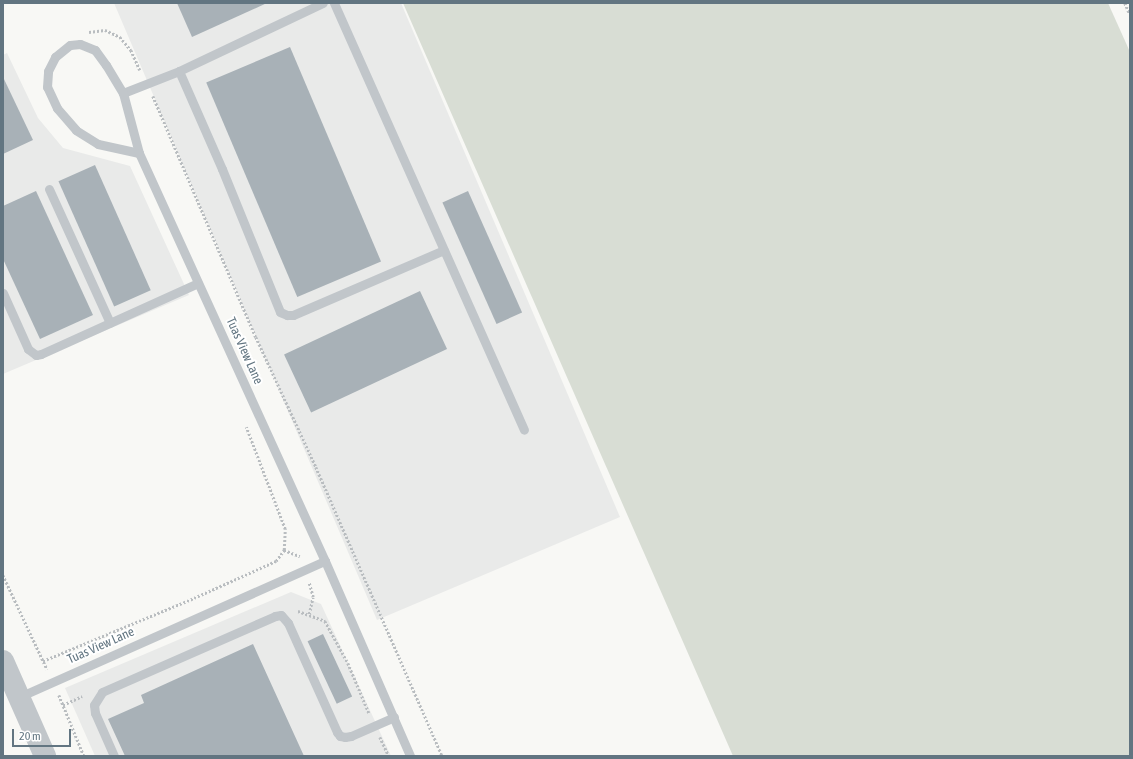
<!DOCTYPE html>
<style>
body{margin:0}
#map{position:relative;width:1133px;height:759px;overflow:hidden;background:#f8f8f5;font-family:"Asap Condensed",sans-serif}
div>[style]{position:absolute}
.built>*{inset:0;background:#e9eae9}
.green>*{inset:0;background:#d8ddd4}
.building>*{inset:0;background:#a8b1b7;transform-origin:0 0}
.path>*{height:2.5px;margin-top:-1.25px;transform-origin:0;background:repeating-linear-gradient(90deg,#b9bdc0 0 2px,transparent 0 4px)}
.service>*{height:9px;margin:-4.5px;padding:0 4.5px;transform-origin:4.5px;border-radius:4.5px;background:#c1c6ca}
.tertiary>*{height:22px;margin:-11px;padding:0 11px;transform-origin:11px;border-radius:11px;background:#c1c6ca}
span{translate:-50% -50%;white-space:nowrap;text-align:center;line-height:1.15;-webkit-text-stroke:4px #fff;paint-order:stroke}
.street-label{font-size:13px;color:#627581}
.frame{position:absolute;inset:0;border:4px solid #627581;pointer-events:none}
.scale{position:absolute;left:12px;top:729px;width:59px;height:18px;box-sizing:border-box;border:2px solid #627581;border-top:0;padding-left:5px;font-size:12px;line-height:14px;white-space:nowrap;color:#627581;-webkit-text-stroke:3px #fff;paint-order:stroke}
</style>
<div id="map">
<div class="built">
<i style="clip-path:polygon(114px 3px,401px 3px,620px 517px,377px 620px)"></i>
<i style="clip-path:polygon(7px 53px,38px 118px,63px 148px,130px 166px,189px 295px,3px 374px,3px 55px)"></i>
<i style="clip-path:polygon(291px 592px,321px 604px,391px 756px,95px 756px,65px 688px)"></i>
</div>
<div class="green">
<i style="clip-path:polygon(403px 3px,1108px 3px,1130px 52px,1130px 756px,733px 756px)"></i>
</div>
<div class="building">
<i style="clip-path:polygon(177px 3px,267px 3px,192px 37px)"></i>
<i style="left:290px;top:47px;width:233px;height:91px;rotate:67deg"></i>
<i style="clip-path:polygon(3px 77px,33px 140px,3px 154px)"></i>
<i style="left:95px;top:165px;width:137px;height:40px;rotate:66deg"></i>
<i style="clip-path:polygon(36px 191px,93px 315px,40px 339px,3px 259px,3px 206px)"></i>
<i style="left:468px;top:191px;width:133px;height:28px;rotate:66deg"></i>
<i style="left:420px;top:291px;width:64px;height:150px;rotate:65deg"></i>
<i style="left:323px;top:634px;width:69px;height:17px;rotate:65deg"></i>
<i style="clip-path:polygon(253px 644px,304px 756px,125px 756px,108px 719px,144px 703px,141px 695px)"></i>
</div>
<div class="path">
<i style="left:1125px;top:3px;width:12px;rotate:66deg"></i>
<i style="left:89px;top:32px;width:16px;rotate:-7deg"></i>
<i style="left:105px;top:30px;width:17px;rotate:25deg"></i>
<i style="left:120px;top:37px;width:17px;rotate:50deg"></i>
<i style="left:131px;top:50px;width:22px;rotate:66deg"></i>
<i style="left:153px;top:96px;width:262px;rotate:66.9deg"></i>
<i style="left:256px;top:337px;width:143px;rotate:65.2deg"></i>
<i style="left:316px;top:467px;width:315px;rotate:66.4deg"></i>
<i style="left:284px;top:550px;width:17px;rotate:21deg"></i>
<i style="left:3px;top:575px;width:104px;rotate:64.9deg"></i>
<i style="left:298px;top:611px;width:29px;rotate:20deg"></i>
<i style="left:325px;top:621px;width:48px;rotate:61.3deg"></i>
<i style="left:348px;top:663px;width:54px;rotate:67.2deg"></i>
<i style="left:309px;top:614px;width:17px;rotate:-77deg"></i>
<i style="left:313px;top:597px;width:15px;rotate:-106deg"></i>
<i style="left:43px;top:661px;width:164px;rotate:-22.6deg"></i>
<i style="left:194px;top:598px;width:90px;rotate:-24.3deg"></i>
<i style="left:276px;top:561px;width:14px;rotate:-54deg"></i>
<i style="left:284px;top:550px;width:21px;rotate:-87deg"></i>
<i style="left:285px;top:529px;width:109px;rotate:-110.9deg"></i>
<i style="left:59px;top:695px;width:66px;rotate:67.7deg"></i>
<i style="left:63px;top:705px;width:21px;rotate:-25deg"></i>
<i style="left:380px;top:737px;width:21px;rotate:65deg"></i>
</div>
<div class="service">
<i style="left:334px;top:3px;width:467px;rotate:66deg"></i>
<i style="left:179px;top:71px;width:107px;rotate:66.3deg"></i>
<i style="left:222px;top:169px;width:154px;rotate:67.9deg"></i>
<i style="left:280px;top:312px;width:8px;rotate:23deg"></i>
<i style="left:287px;top:315px;width:6px"></i>
<i style="left:293px;top:315px;width:164px;rotate:-23.3deg"></i>
<i style="left:123px;top:93px;width:60px;rotate:-21.4deg"></i>
<i style="left:179px;top:71px;width:159px;rotate:-25.3deg"></i>
<i style="left:139px;top:153px;width:42px;rotate:-167.6deg"></i>
<i style="left:98px;top:144px;width:26px;rotate:-148deg"></i>
<i style="left:76px;top:130px;width:29px;rotate:-131deg"></i>
<i style="left:57px;top:108px;width:23px;rotate:-115deg"></i>
<i style="left:47px;top:87px;width:16px;rotate:-86deg"></i>
<i style="left:48px;top:71px;width:16px;rotate:-63deg"></i>
<i style="left:55px;top:57px;width:19px;rotate:-39deg"></i>
<i style="left:70px;top:45px;width:10px;rotate:-6deg"></i>
<i style="left:80px;top:44px;width:16px;rotate:22deg"></i>
<i style="left:95px;top:50px;width:19px;rotate:54deg"></i>
<i style="left:106px;top:65px;width:33px;rotate:59deg"></i>
<i style="left:123px;top:93px;width:62px;rotate:75.1deg"></i>
<i style="left:139px;top:153px;width:448px;rotate:65.5deg"></i>
<i style="left:325px;top:561px;width:213px;rotate:66.4deg"></i>
<i style="left:49px;top:189px;width:147px;rotate:65.5deg"></i>
<i style="left:3px;top:293px;width:61px;rotate:65.9deg"></i>
<i style="left:28px;top:349px;width:10px;rotate:37deg"></i>
<i style="left:36px;top:355px;width:5px;rotate:-11deg"></i>
<i style="left:41px;top:354px;width:172px;rotate:-24.3deg"></i>
<i style="left:19px;top:697px;width:335px;rotate:-24deg"></i>
<i style="left:114px;top:756px;width:47px;rotate:-113.8deg"></i>
<i style="left:95px;top:713px;width:8px;rotate:-97deg"></i>
<i style="left:94px;top:705px;width:15px;rotate:-58deg"></i>
<i style="left:102px;top:692px;width:189px;rotate:-23.7deg"></i>
<i style="left:275px;top:616px;width:6px;rotate:-9deg"></i>
<i style="left:281px;top:615px;width:11px;rotate:49deg"></i>
<i style="left:288px;top:623px;width:120px;rotate:65.8deg"></i>
<i style="left:337px;top:732px;width:5px;rotate:53deg"></i>
<i style="left:340px;top:736px;width:5px;rotate:11deg"></i>
<i style="left:345px;top:737px;width:6px;rotate:-9deg"></i>
<i style="left:351px;top:736px;width:47px;rotate:-23.8deg"></i>
</div>
<div class="tertiary">
<i style="left:3px;top:661px;width:104px;rotate:66.1deg"></i>
</div>
<div class="street-label">
<span style="left:244px;top:351px;rotate:66deg">Tuas View Lane</span>
<span style="left:101px;top:646px;rotate:-24deg">Tuas View Lane</span>
</div>
<div class="frame"></div>
<div class="scale">20 m</div>
</div>
